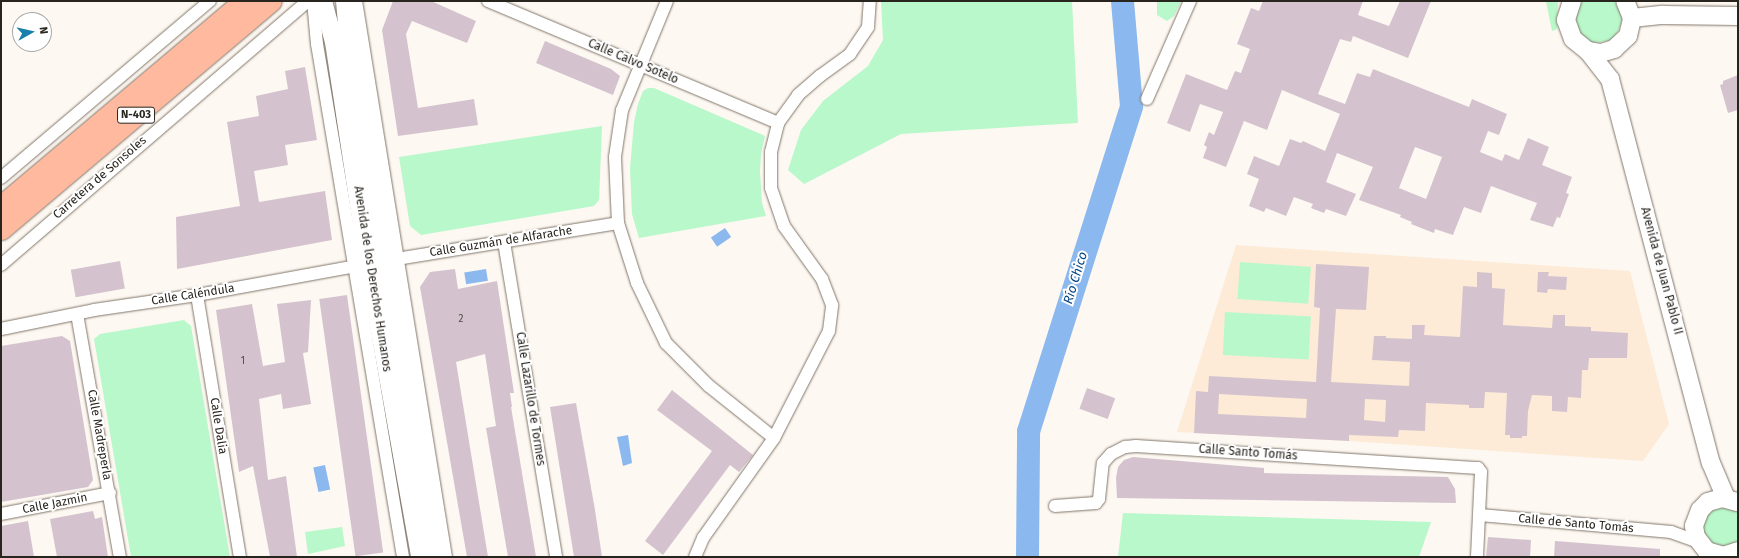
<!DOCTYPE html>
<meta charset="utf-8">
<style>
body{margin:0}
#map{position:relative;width:1739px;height:558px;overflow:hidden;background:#fdf8f2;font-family:"Fira Sans",sans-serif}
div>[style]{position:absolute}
.built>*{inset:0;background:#fdebd7}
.green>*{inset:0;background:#b8f8ca;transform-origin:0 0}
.water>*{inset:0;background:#8bb8ef;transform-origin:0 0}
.river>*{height:23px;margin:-11.5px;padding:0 11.5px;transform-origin:11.5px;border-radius:11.5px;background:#8bb8ef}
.building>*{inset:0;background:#d4c3ce;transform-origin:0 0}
.roads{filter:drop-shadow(0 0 1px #817669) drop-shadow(0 0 1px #817669)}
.street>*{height:12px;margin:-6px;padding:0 6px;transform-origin:6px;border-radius:6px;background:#fff}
.secondary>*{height:18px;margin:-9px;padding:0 9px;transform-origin:9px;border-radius:9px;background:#fff}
.highway>*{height:22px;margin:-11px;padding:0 11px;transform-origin:11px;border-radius:11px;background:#feb99e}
span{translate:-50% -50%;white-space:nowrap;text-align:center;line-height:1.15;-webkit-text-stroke:4px #fff;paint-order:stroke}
.number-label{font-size:10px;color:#534c4a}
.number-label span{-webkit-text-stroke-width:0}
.shield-label span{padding:1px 3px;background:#fff;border:1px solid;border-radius:3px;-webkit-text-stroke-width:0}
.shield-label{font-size:11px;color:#28241e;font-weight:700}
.street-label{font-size:12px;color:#28241e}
.water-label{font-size:13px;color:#004382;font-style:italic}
.frame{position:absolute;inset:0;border:2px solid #28241e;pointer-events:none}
.north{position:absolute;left:12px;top:12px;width:40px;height:40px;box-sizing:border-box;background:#fff;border:1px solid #a9a7a5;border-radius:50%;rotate:82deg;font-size:11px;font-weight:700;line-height:16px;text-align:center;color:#28241e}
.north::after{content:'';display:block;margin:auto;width:14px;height:18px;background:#1880aa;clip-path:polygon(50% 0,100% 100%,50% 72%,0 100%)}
</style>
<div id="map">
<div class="built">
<i style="clip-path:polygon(1236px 245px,1630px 271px,1669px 424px,1643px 461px,1349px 441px,1177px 432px)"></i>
</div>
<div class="green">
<i style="clip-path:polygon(881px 1px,1072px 1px,1078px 123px,901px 134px,804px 184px,788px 170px,801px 130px,823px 101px,868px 66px,883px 40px)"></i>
<i style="clip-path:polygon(1157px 1px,1181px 1px,1174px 16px,1167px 21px,1157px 15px)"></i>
<i style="clip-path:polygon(1546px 1px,1558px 1px,1557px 29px,1552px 31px)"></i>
<i style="clip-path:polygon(1583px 1px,1614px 1px,1622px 15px,1622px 23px,1615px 37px,1608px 41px,1593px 43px,1580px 34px,1574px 20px,1579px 5px)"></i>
<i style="clip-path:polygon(648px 88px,654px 88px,765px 136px,761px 154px,760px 171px,762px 203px,766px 216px,639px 238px,632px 214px,630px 169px,634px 122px,638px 104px,643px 91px)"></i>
<i style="clip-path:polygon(602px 126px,599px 200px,594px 206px,421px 235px,410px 226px,399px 157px)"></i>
<i style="left:1240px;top:262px;width:71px;height:37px;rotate:4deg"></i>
<i style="left:1225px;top:312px;width:86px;height:43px;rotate:3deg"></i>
<i style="clip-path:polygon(184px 320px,191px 326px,230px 557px,131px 557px,94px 339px,100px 334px)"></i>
<i style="clip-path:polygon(1720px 507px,1732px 508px,1738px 513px,1738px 541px,1723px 548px,1710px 543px,1703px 531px,1703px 525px,1708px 513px)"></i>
<i style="clip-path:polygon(1123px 513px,1431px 522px,1419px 557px,1118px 557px)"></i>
<i style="clip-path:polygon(342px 527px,345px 546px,308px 554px,305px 532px)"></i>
</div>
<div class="water">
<i style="left:725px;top:228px;width:11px;height:17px;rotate:56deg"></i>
<i style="left:486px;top:269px;width:12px;height:22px;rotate:81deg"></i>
<i style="clip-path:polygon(628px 435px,632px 463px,623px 466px,617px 437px)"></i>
<i style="left:325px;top:465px;width:25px;height:12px;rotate:78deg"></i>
</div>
<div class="river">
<i style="left:1027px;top:557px;width:126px;rotate:-89.5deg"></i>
<i style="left:1028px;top:431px;width:341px;rotate:-72.4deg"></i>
<i style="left:1131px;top:106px;width:105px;rotate:-94.9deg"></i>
</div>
<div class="building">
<i style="clip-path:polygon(393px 1px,431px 1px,476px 21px,467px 43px,412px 21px,406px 34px,418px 108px,474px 99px,478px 125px,398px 136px,382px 30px)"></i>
<i style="clip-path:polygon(evenodd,1263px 1px,1363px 1px,1358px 15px,1389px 26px,1400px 1px,1431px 1px,1408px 58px,1353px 36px,1351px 42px,1340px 39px,1318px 94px,1345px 104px,1357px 73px,1370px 77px,1373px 69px,1469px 107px,1472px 99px,1507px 114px,1499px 135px,1488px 131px,1480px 152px,1502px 161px,1505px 154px,1519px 160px,1528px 138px,1549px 147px,1542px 165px,1572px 177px,1566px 193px,1569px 194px,1560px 218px,1557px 217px,1553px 227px,1530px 220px,1537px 203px,1491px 186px,1481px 213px,1464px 207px,1453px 235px,1435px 229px,1434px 233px,1411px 224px,1412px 222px,1400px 217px,1401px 215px,1359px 200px,1373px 167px,1337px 153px,1326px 182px,1356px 194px,1346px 216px,1326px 209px,1324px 213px,1311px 208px,1313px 204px,1294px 197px,1286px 216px,1266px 208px,1264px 212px,1249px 206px,1259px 179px,1247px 174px,1254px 156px,1279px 166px,1290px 139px,1301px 143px,1303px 141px,1325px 151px,1340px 114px,1282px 90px,1267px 130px,1244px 121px,1226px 167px,1203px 158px,1207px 147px,1204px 145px,1209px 132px,1214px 135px,1223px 112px,1200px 104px,1190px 132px,1167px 123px,1186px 74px,1227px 90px,1235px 71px,1241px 73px,1250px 49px,1237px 44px,1251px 8px,1259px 11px,1263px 1px,1415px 147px,1442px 157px,1426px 199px,1399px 188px,1415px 147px)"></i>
<i style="clip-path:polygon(545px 41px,611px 69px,620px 76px,613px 95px,536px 63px)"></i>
<i style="clip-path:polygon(305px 67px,317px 140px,285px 145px,288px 165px,254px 171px,259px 202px,325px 191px,332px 240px,177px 269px,176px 217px,240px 206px,227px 122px,259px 116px,256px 96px,288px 89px,285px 71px)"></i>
<i style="clip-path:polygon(1738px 75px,1738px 110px,1728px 113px,1720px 85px,1723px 84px,1723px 81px)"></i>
<i style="left:120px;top:261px;width:28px;height:50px;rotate:80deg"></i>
<i style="clip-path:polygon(evenodd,1316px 264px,1369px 267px,1366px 310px,1336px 309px,1331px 382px,1409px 386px,1410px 362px,1372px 360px,1374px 336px,1386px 336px,1386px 338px,1412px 339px,1412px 325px,1425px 325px,1424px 335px,1460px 337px,1463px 286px,1477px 287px,1477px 272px,1492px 273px,1492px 288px,1505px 289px,1503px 325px,1552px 328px,1553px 315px,1565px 315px,1565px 326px,1591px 327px,1591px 331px,1628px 333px,1627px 358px,1589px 358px,1588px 370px,1582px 370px,1581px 398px,1568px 397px,1567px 412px,1552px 411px,1552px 396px,1532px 395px,1528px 411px,1527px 436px,1522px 436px,1522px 438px,1510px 438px,1510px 435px,1505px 435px,1507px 393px,1485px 392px,1484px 408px,1469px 408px,1469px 405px,1426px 403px,1425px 431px,1399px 430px,1398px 437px,1349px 435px,1349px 441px,1194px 433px,1196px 391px,1208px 392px,1209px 376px,1316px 382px,1320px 308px,1314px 307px,1316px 264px,1219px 394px,1307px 399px,1306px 418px,1218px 414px,1219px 394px,1316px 264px,1365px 399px,1386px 400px,1385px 422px,1364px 420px,1365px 399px)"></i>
<i style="clip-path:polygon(455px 269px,458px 289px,497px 281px,514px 393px,510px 393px,512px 407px,511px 407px,536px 557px,508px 557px,486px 428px,496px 426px,485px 354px,456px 362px,488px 557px,467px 557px,420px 287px,430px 272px)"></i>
<i style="clip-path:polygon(1538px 272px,1549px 272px,1548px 276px,1567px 277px,1566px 290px,1548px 289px,1547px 293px,1537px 292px)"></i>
<i style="left:347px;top:295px;width:260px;height:28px;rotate:82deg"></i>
<i style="clip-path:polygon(311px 300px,308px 352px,303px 353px,311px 404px,283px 409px,281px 394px,259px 399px,268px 480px,286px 476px,297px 557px,270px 557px,253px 466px,239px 472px,216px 310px,252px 304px,263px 366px,285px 362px,277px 304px)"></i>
<i style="clip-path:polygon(62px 336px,70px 341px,93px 480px,88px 487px,1px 502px,1px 346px)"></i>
<i style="left:1087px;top:388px;width:30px;height:22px;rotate:20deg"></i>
<i style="clip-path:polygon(672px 390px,753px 455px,739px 472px,730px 465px,663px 555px,645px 541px,712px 451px,657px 410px)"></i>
<i style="clip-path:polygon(576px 403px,595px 510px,602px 557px,574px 557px,550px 407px)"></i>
<i style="clip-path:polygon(1133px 457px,1264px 468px,1264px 473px,1448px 477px,1455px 489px,1456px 503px,1117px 498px,1116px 478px,1118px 467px,1124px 460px)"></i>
<i style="clip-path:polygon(93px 511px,95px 519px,102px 517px,108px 557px,57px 557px,50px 519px)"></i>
<i style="clip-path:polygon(28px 521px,34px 557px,1px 557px,1px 526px)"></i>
<i style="clip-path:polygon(1488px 537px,1531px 540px,1530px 557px,1486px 557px)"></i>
<i style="clip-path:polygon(1555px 541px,1660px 549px,1660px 557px,1554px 557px)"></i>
</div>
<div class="roads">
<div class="street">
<i style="left:313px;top:1px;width:43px;rotate:84.7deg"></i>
<i style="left:317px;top:44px;width:520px;rotate:80.48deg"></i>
<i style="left:356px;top:1px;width:563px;rotate:80.81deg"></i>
<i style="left:488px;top:1px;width:315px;rotate:22.8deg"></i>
<i style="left:667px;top:1px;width:118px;rotate:112.4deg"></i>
<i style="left:622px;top:110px;width:48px;rotate:98.5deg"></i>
<i style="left:615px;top:157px;width:66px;rotate:87.4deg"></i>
<i style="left:618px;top:223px;width:63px;rotate:72.4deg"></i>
<i style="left:637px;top:283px;width:67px;rotate:64.2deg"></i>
<i style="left:666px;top:343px;width:61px;rotate:45deg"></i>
<i style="left:709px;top:386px;width:83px;rotate:38.7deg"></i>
<i style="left:1147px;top:99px;width:107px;rotate:-66.3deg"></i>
<i style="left:1px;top:178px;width:274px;rotate:-40.3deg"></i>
<i style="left:504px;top:242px;width:319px;rotate:80.6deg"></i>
<i style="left:1px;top:265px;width:405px;rotate:-40.7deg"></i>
<i style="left:197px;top:295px;width:266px;rotate:80.7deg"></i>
<i style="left:77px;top:314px;width:247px;rotate:80deg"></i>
<i style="left:1px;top:329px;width:95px;rotate:-11.5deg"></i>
<i style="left:94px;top:310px;width:104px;rotate:-8.3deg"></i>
<i style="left:197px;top:295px;width:190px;rotate:-10.3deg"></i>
<i style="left:384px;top:261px;width:237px;rotate:-9.2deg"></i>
<i style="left:1055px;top:506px;width:41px;rotate:-4.2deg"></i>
<i style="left:1096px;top:503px;width:5px;rotate:-53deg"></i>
<i style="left:1099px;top:499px;width:36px;rotate:-84deg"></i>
<i style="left:1103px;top:463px;width:12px;rotate:-48deg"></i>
<i style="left:1111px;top:454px;width:16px;rotate:-27deg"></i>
<i style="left:1125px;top:447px;width:11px;rotate:-5deg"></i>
<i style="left:1136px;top:446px;width:343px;rotate:3.7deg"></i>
<i style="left:1478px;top:468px;width:5px;rotate:53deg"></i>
<i style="left:1481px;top:472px;width:85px;rotate:92.7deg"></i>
<i style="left:1px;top:514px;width:111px;rotate:-10.9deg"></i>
<i style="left:1480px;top:515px;width:192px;rotate:5.1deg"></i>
<i style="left:1671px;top:532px;width:29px;rotate:20deg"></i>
<i style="left:695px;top:557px;width:21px;rotate:-67deg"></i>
<i style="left:703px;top:538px;width:123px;rotate:-54.6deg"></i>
<i style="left:774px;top:438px;width:120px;rotate:-62.8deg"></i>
<i style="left:829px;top:331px;width:26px;rotate:-83deg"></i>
<i style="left:832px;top:305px;width:28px;rotate:-111deg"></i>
<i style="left:822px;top:279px;width:65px;rotate:-125.6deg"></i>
<i style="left:784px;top:226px;width:40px;rotate:-108.9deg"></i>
<i style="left:771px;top:188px;width:36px;rotate:-90deg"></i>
<i style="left:771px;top:152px;width:30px;rotate:-76deg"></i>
<i style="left:778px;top:123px;width:34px;rotate:-54deg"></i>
<i style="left:798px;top:95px;width:29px;rotate:-41deg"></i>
<i style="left:820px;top:76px;width:37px;rotate:-36deg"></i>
<i style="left:850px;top:54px;width:32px;rotate:-56deg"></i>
<i style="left:868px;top:27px;width:26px;rotate:-86deg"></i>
</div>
<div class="secondary">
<i style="left:323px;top:1px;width:42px;rotate:75deg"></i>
<i style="left:334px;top:42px;width:225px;rotate:81.3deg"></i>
<i style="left:368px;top:264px;width:298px;rotate:79.9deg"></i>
<i style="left:345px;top:1px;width:38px;rotate:85deg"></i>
<i style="left:348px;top:39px;width:525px;rotate:80.68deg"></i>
<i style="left:1572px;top:1px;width:20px;rotate:108deg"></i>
<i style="left:1566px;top:20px;width:20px;rotate:70deg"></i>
<i style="left:1573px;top:39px;width:19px;rotate:39deg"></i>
<i style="left:1588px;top:51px;width:13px;rotate:9deg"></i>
<i style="left:1601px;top:53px;width:14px;rotate:-17deg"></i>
<i style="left:1614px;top:49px;width:19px;rotate:-43deg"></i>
<i style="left:1628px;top:36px;width:18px;rotate:-77deg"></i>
<i style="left:1632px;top:18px;width:18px;rotate:-112deg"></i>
<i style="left:1632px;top:18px;width:31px;rotate:-6deg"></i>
<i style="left:1663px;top:15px;width:75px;rotate:0.8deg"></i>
<i style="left:1588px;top:51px;width:36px;rotate:52deg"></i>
<i style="left:1610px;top:79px;width:397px;rotate:75.3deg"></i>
<i style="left:1711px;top:463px;width:38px;rotate:67deg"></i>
<i style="left:1737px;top:502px;width:16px;rotate:-165deg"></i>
<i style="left:1722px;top:498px;width:15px;rotate:164deg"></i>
<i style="left:1708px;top:502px;width:11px;rotate:135deg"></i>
<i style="left:1700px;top:510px;width:17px;rotate:111deg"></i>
<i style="left:1694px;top:526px;width:11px;rotate:80deg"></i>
<i style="left:1696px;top:537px;width:18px;rotate:52deg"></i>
<i style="left:1707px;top:551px;width:17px;rotate:17deg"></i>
<i style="left:1723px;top:556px;width:16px;rotate:-18deg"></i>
</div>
<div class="highway">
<i style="left:1px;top:208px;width:321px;rotate:-40.2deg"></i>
<i style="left:1px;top:229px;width:353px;rotate:-40.2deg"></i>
</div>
</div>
<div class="number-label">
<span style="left:461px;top:320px">2</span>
<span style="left:243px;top:362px">1</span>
</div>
<div class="shield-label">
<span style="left:136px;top:115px">N-403</span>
</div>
<div class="street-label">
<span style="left:633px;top:62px;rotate:23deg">Calle Calvo Sotelo</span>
<span style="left:100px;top:178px;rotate:-41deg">Carretera de Sonsoles</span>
<span style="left:501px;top:242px;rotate:-9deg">Calle Guzmán de Alfarache</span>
<span style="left:1661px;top:271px;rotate:75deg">Avenida de Juan Pablo II</span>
<span style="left:372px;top:279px;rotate:81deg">Avenida de los Derechos Humanos</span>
<span style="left:193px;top:295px;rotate:-9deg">Calle Caléndula</span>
<span style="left:530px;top:399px;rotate:81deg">Calle Lazarillo de Tormes</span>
<span style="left:218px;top:426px;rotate:81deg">Calle Dalia</span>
<span style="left:99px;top:435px;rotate:80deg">Calle Madreperla</span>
<span style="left:1248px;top:453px;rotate:4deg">Calle Santo Tomás</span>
<span style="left:55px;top:504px;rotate:-11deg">Calle Jazmin</span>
<span style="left:1576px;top:524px;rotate:5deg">Calle de Santo Tomás</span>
</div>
<div class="water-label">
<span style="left:1076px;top:278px;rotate:-73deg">Río Chico</span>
</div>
<div class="frame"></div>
<div class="north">N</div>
</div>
